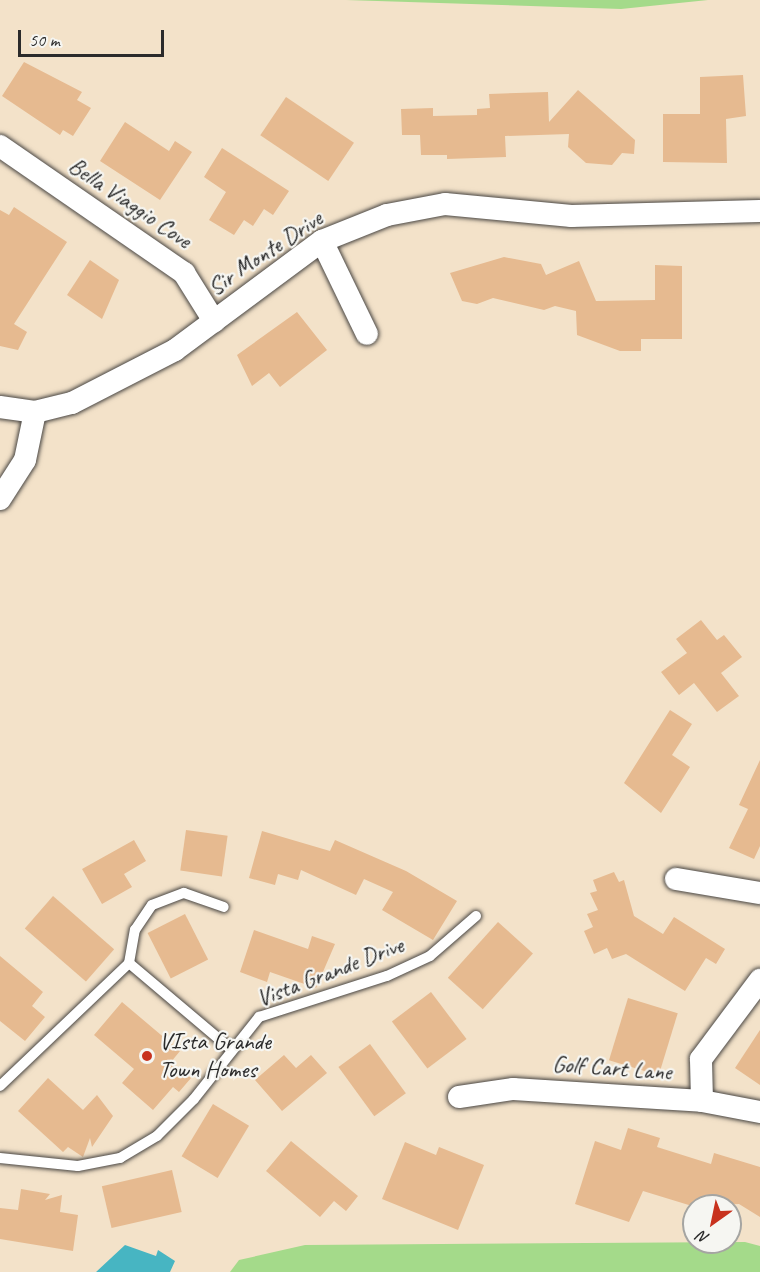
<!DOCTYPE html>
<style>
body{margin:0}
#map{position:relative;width:760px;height:1272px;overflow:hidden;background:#f3e2c9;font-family:Caveat,sans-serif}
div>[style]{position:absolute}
.green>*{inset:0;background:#a4da8a}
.water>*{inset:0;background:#47b5c2}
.building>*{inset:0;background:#e6ba90;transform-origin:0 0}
.roads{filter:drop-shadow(0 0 2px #494643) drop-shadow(0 0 2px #494643)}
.lane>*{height:10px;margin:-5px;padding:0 5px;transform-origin:5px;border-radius:5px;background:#fff}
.street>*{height:22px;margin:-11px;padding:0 11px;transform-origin:11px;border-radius:11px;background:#fff}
.dots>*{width:16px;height:16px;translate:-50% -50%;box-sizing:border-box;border:3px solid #f6f6f2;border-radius:50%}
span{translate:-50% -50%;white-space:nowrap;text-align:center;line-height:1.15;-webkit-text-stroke:4.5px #f6f6f2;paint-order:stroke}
.street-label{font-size:24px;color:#2b2b2b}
.poi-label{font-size:24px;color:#2b2b2b}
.left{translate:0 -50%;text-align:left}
.north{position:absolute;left:682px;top:1194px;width:60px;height:60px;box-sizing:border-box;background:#f6f6f2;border:2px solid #a5a5a2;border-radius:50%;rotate:213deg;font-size:16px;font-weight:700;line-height:24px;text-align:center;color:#2b2b2b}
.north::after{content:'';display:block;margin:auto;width:21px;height:27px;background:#c8321e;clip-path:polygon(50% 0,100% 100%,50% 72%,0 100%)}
.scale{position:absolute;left:18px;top:30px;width:146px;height:27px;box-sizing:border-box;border:3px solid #2b2b2b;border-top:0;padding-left:8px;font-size:18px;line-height:21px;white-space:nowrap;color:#2b2b2b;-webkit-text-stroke:4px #f6f6f2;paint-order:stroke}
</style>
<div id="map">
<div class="green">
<i style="clip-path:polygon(346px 0,708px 0,621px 9px)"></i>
<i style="clip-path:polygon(745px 1242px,760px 1246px,760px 1272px,230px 1272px,239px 1260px,305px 1245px)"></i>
</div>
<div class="water">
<i style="clip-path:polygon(125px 1245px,156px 1256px,158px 1250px,175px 1261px,170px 1272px,96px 1272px)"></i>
</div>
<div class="building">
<i style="clip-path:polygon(24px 62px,82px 92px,77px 100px,91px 108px,73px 136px,63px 130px,60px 135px,2px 96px)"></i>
<i style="clip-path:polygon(743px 75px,746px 116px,726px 119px,727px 163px,663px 162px,663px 114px,700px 114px,700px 77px)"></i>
<i style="clip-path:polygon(578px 90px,635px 140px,634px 154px,622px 153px,612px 165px,586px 163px,568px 147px,569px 134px,505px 136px,506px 157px,447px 159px,447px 155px,421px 155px,420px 135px,402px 135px,401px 109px,433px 108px,433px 116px,477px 115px,477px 109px,490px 108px,489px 94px,548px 92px,549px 122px)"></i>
<i style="left:286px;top:97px;width:82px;height:46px;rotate:34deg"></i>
<i style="clip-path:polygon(125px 122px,169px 151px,175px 141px,192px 152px,160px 200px,100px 161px)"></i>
<i style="clip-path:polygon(222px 148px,289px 191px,273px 215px,264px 209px,253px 226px,244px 220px,234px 235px,209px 220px,226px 192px,204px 177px)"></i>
<i style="clip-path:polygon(14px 207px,67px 242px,14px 324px,27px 332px,18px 350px,0 346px,0 210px,9px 215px)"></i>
<i style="clip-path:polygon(504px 257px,541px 264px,546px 275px,579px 261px,596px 301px,655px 300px,655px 265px,682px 266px,682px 339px,641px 339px,641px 351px,620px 351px,577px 335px,576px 311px,555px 306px,544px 310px,493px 298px,477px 304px,462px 301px,450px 273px)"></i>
<i style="clip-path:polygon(90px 260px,119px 280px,102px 319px,67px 295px)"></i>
<i style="clip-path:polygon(297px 312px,327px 350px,280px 387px,269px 373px,252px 386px,237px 355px)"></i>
<i style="clip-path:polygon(701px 620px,717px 640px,724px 635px,742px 657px,721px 673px,739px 696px,717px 712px,694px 683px,679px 695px,661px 672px,687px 653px,676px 639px)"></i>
<i style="clip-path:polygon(670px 710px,692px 724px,672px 755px,690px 767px,661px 813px,624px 783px)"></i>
<i style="clip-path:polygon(760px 760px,760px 846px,754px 859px,729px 848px,748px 809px,739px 805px)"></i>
<i style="left:186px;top:830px;width:42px;height:41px;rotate:8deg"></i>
<i style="clip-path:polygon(262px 831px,330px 851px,335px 840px,406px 871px,457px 901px,433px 940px,382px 910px,393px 892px,364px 879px,356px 895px,301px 870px,298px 880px,278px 874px,275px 885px,249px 878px)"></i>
<i style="clip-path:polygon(134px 840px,146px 861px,124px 874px,132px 887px,102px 904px,82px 869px)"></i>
<i style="clip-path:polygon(614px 872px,619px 882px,624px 880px,634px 916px,663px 934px,674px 917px,725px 949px,716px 964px,706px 958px,685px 991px,626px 954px,612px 959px,607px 948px,594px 954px,584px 931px,593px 927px,587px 914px,598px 910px,590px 893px,597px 891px,593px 880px)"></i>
<i style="left:53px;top:896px;width:81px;height:43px;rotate:41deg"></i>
<i style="left:185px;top:914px;width:51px;height:42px;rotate:63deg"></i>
<i style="left:498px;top:922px;width:47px;height:75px;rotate:42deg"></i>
<i style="clip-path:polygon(254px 930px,308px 949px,312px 936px,335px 944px,316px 988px,270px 972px,267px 982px,240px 972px)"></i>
<i style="clip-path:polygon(0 956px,43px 992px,32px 1006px,45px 1017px,25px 1041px,0 1021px)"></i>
<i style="left:431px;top:992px;width:59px;height:49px;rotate:53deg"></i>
<i style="left:628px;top:998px;width:52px;height:65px;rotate:17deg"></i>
<i style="clip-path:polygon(122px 1002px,180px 1051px,171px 1062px,191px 1078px,179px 1092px,173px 1087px,153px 1110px,122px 1083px,134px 1069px,94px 1035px)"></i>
<i style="clip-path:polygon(760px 1030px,760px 1085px,735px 1068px)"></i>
<i style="left:370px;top:1044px;width:61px;height:39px;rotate:54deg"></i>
<i style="clip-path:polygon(284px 1055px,296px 1068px,311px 1055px,327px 1073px,282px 1111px,255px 1080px)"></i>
<i style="clip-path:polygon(48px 1078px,83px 1110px,97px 1095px,113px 1116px,92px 1147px,90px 1138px,83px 1157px,68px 1147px,63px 1152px,18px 1111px)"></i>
<i style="left:213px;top:1104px;width:42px;height:61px;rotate:31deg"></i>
<i style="clip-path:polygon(628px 1128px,660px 1138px,657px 1147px,711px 1164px,714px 1153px,760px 1167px,760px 1217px,739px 1204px,692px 1206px,643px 1191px,629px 1222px,575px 1204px,595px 1141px,621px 1150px)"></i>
<i style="clip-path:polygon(291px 1141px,358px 1196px,346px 1211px,334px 1201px,320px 1217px,266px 1171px)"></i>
<i style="clip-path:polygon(405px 1142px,436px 1155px,439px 1147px,484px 1165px,458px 1230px,382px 1199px)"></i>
<i style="left:172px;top:1170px;width:43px;height:72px;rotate:77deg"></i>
<i style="clip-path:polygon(21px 1189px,50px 1194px,45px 1200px,62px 1195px,60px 1212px,78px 1215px,73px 1251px,0 1239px,0 1208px,18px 1210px)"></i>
</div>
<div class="roads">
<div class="lane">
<i style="left:129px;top:963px;width:135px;rotate:40.2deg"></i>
<i style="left:0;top:1086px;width:178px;rotate:-43.6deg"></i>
<i style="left:129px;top:963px;width:34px;rotate:-80deg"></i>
<i style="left:135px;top:930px;width:30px;rotate:-56deg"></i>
<i style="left:152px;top:905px;width:34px;rotate:-21deg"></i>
<i style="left:184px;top:893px;width:42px;rotate:19.3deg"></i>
<i style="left:0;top:1158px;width:78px;rotate:5.9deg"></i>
<i style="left:78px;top:1166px;width:43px;rotate:-10.8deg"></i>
<i style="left:120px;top:1158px;width:43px;rotate:-30.7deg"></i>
<i style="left:157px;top:1136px;width:52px;rotate:-45deg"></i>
<i style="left:194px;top:1099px;width:105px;rotate:-51.6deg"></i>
<i style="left:259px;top:1017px;width:134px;rotate:-17.8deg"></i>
<i style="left:387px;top:976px;width:47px;rotate:-24.9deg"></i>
<i style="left:430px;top:956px;width:61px;rotate:-41deg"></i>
</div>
<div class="street">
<i style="left:0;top:146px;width:224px;rotate:34.6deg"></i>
<i style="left:184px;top:273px;width:57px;rotate:58deg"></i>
<i style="left:322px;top:241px;width:103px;rotate:64.2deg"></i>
<i style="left:0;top:407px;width:35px;rotate:8deg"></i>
<i style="left:35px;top:412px;width:38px;rotate:-14deg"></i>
<i style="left:72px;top:403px;width:116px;rotate:-27.2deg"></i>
<i style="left:175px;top:350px;width:183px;rotate:-36.6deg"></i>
<i style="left:322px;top:241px;width:70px;rotate:-21.8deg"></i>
<i style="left:387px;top:215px;width:59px;rotate:-10.7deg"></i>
<i style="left:445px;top:204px;width:127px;rotate:5.4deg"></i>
<i style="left:571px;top:216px;width:189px;rotate:-1.5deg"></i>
<i style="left:0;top:499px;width:46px;rotate:-57.3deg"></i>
<i style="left:25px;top:460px;width:49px;rotate:-78.2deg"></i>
<i style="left:676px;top:879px;width:85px;rotate:9.5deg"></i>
<i style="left:459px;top:1097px;width:55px;rotate:-8.4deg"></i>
<i style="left:513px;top:1089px;width:189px;rotate:3.6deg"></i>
<i style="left:702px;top:1101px;width:59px;rotate:10.7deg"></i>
<i style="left:702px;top:1101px;width:42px;rotate:-91.4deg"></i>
<i style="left:701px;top:1059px;width:99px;rotate:-53.2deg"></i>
</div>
</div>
<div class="dots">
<i style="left:147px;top:1056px;background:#c8321e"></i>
</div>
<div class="street-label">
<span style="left:130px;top:203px;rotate:34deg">Bella Viaggio Cove</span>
<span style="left:265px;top:253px;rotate:-34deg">Sir Monte Drive</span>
<span style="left:330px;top:972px;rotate:-21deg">Vista Grande Drive</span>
<span style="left:612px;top:1068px;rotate:4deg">Golf Cart Lane</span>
</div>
<div class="poi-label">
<span class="left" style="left:159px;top:1056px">VIsta Grande<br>Town Homes</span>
</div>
<div class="north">N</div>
<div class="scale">50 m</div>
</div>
